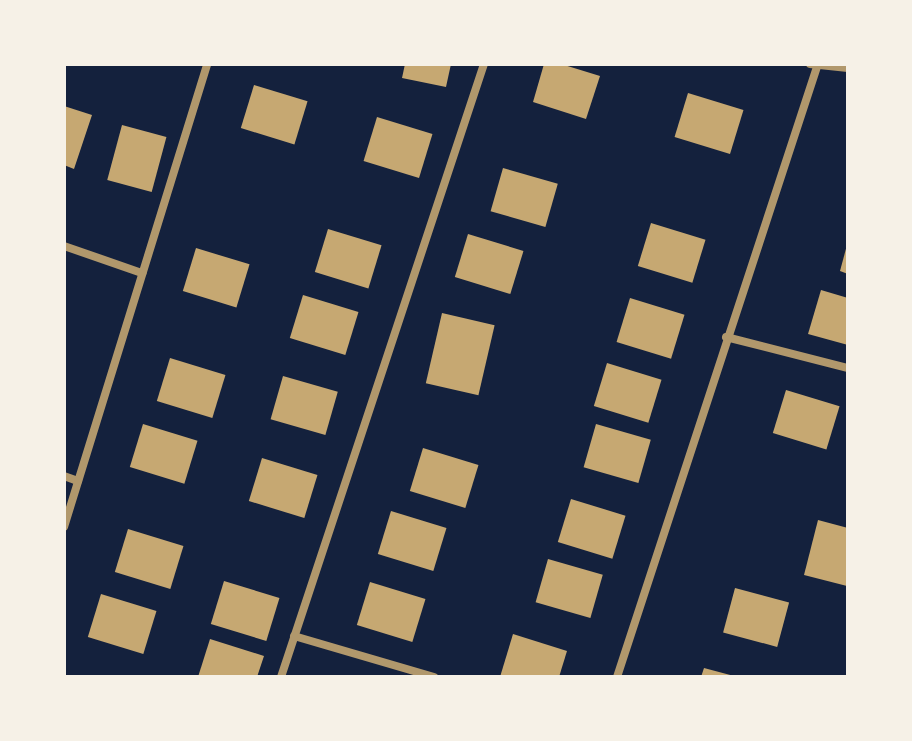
<!DOCTYPE html>
<style>
body{margin:0}
#map{position:relative;width:912px;height:741px;overflow:hidden;background:#14213d;font-family:"Fira Sans Condensed",sans-serif}
div>[style]{position:absolute}
.building>*{inset:0;background:#c6a872;transform-origin:0 0}
.minor>*{height:8px;margin:-4px;padding:0 4px;transform-origin:4px;border-radius:4px;background:#b1986c}
span{translate:-50% -50%;white-space:nowrap;text-align:center;line-height:1.15;-webkit-text-stroke:6px #f6f1e7;paint-order:stroke}
.frame{position:absolute;inset:0;border:66px solid #f6f1e7;pointer-events:none}
</style>
<div id="map">
<div class="building">
<i style="clip-path:polygon(405px 64px,451px 64px,446px 87px,402px 78px)"></i>
<i style="clip-path:polygon(544px 64px,561px 64px,600px 76px,586px 119px,533px 102px)"></i>
<i style="left:254px;top:85px;width:56px;height:45px;rotate:17deg"></i>
<i style="left:688px;top:93px;width:58px;height:46px;rotate:17deg"></i>
<i style="clip-path:polygon(64px 106px,92px 115px,74px 169px,64px 165px)"></i>
<i style="left:377px;top:117px;width:58px;height:46px;rotate:17deg"></i>
<i style="left:122px;top:125px;width:46px;height:57px;rotate:15deg"></i>
<i style="left:503px;top:168px;width:57px;height:45px;rotate:16deg"></i>
<i style="left:651px;top:223px;width:57px;height:45px;rotate:17deg"></i>
<i style="left:328px;top:229px;width:56px;height:45px;rotate:17deg"></i>
<i style="left:468px;top:234px;width:58px;height:45px;rotate:17deg"></i>
<i style="clip-path:polygon(847px 245px,848px 245px,848px 274px,840px 271px)"></i>
<i style="left:196px;top:248px;width:56px;height:45px;rotate:17deg"></i>
<i style="clip-path:polygon(821px 290px,848px 298px,848px 345px,808px 334px)"></i>
<i style="left:303px;top:295px;width:58px;height:45px;rotate:17deg"></i>
<i style="left:630px;top:298px;width:57px;height:46px;rotate:17deg"></i>
<i style="left:442px;top:313px;width:54px;height:72px;rotate:13deg"></i>
<i style="left:170px;top:358px;width:58px;height:45px;rotate:17deg"></i>
<i style="left:607px;top:363px;width:57px;height:45px;rotate:17deg"></i>
<i style="left:283px;top:376px;width:57px;height:45px;rotate:16deg"></i>
<i style="left:786px;top:390px;width:56px;height:45px;rotate:17deg"></i>
<i style="left:143px;top:424px;width:57px;height:45px;rotate:17deg"></i>
<i style="left:596px;top:424px;width:57px;height:45px;rotate:16deg"></i>
<i style="left:423px;top:448px;width:58px;height:45px;rotate:17deg"></i>
<i style="left:262px;top:458px;width:58px;height:45px;rotate:17deg"></i>
<i style="left:571px;top:499px;width:57px;height:45px;rotate:17deg"></i>
<i style="left:391px;top:511px;width:58px;height:45px;rotate:17deg"></i>
<i style="clip-path:polygon(818px 520px,848px 528px,847px 586px,804px 575px)"></i>
<i style="left:128px;top:529px;width:58px;height:45px;rotate:17deg"></i>
<i style="left:548px;top:559px;width:57px;height:45px;rotate:16deg"></i>
<i style="left:224px;top:581px;width:58px;height:45px;rotate:17deg"></i>
<i style="left:370px;top:582px;width:58px;height:45px;rotate:17deg"></i>
<i style="left:735px;top:588px;width:56px;height:46px;rotate:15deg"></i>
<i style="left:101px;top:594px;width:58px;height:45px;rotate:17deg"></i>
<i style="clip-path:polygon(513px 634px,567px 651px,559px 677px,500px 677px)"></i>
<i style="clip-path:polygon(210px 639px,264px 656px,257px 677px,198px 677px)"></i>
<i style="clip-path:polygon(704px 668px,734px 676px,734px 677px,701px 677px)"></i>
</div>
<div class="minor">
<i style="left:810px;top:64px;width:38px;rotate:6deg"></i>
<i style="left:64px;top:246px;width:83px;rotate:19.1deg"></i>
<i style="left:726px;top:337px;width:126px;rotate:14.3deg"></i>
<i style="left:64px;top:476px;width:15px;rotate:20deg"></i>
<i style="left:64px;top:527px;width:485px;rotate:-72.8deg"></i>
<i style="left:294px;top:636px;width:146px;rotate:16.3deg"></i>
<i style="left:281px;top:677px;width:646px;rotate:-71.68deg"></i>
<i style="left:617px;top:677px;width:645px;rotate:-71.85deg"></i>
</div>
<div class="frame"></div>
</div>
